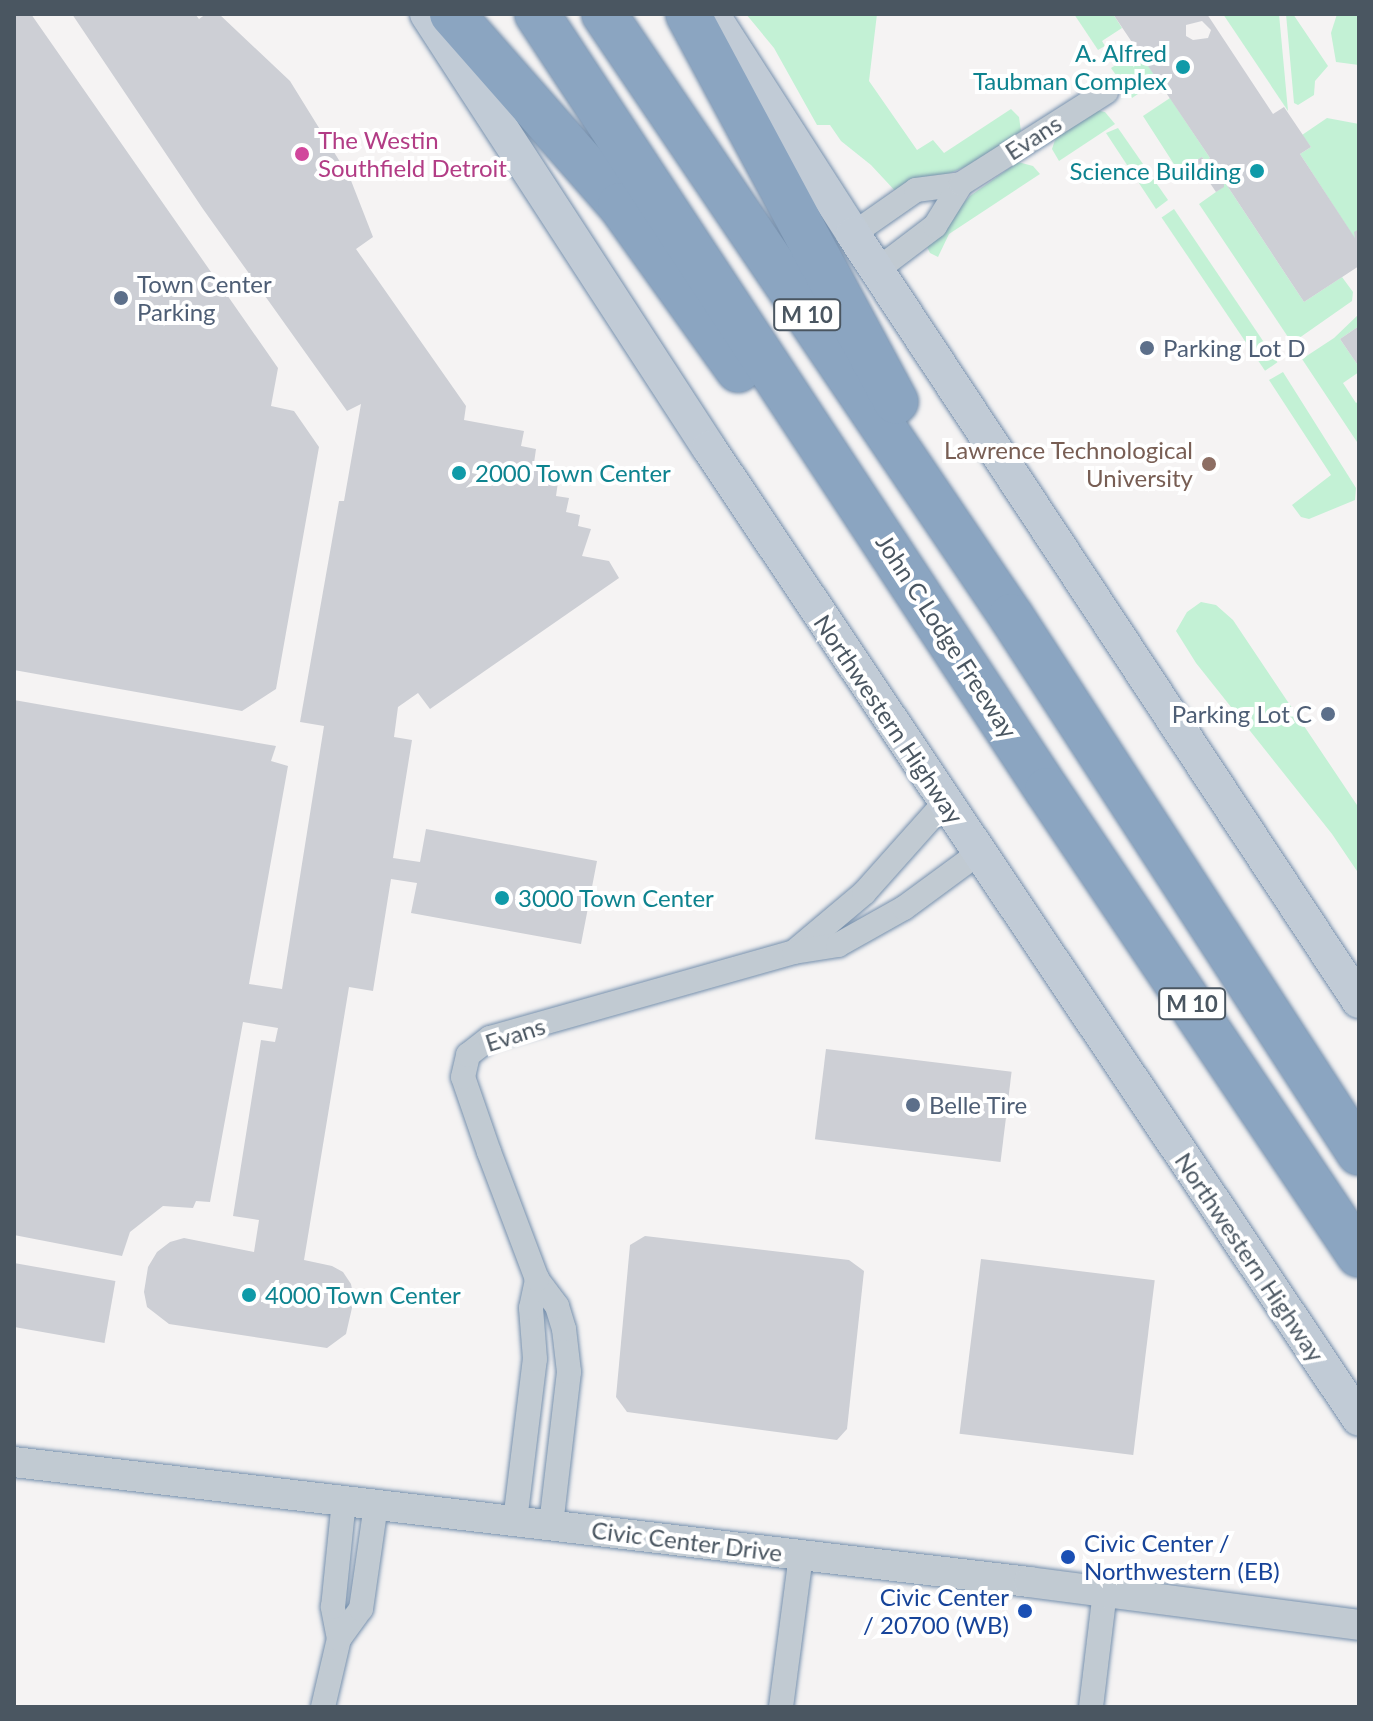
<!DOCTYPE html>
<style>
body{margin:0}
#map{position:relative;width:1373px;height:1721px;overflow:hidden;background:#f5f3f3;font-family:Lato,sans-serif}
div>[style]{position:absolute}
.green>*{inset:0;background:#c3f1d5;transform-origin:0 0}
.building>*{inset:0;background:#cdcfd5;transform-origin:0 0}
.roads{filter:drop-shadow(0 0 2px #7690ad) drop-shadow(0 0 2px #7690ad)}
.minor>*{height:24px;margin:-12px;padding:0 12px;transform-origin:12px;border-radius:12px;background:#c1cad2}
.tertiary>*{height:30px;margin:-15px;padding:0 15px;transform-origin:15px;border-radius:15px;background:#c1cad2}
.secondary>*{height:34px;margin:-17px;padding:0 17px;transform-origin:17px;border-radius:17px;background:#c1cbd6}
.motorway>*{height:44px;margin:-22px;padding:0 22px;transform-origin:22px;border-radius:22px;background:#8ba5c1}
.dots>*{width:22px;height:22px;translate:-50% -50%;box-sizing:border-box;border:4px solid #fff;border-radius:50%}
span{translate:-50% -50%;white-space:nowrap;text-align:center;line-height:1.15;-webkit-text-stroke:8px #fff;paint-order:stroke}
.shield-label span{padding:2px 6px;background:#fff;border:2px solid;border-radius:6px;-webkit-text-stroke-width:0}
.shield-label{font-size:22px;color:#4a5661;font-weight:700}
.culture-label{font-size:24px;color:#0d838f}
.right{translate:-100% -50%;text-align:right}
.left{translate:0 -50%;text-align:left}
.street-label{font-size:24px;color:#4a5661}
.hotel-label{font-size:24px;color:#b23c85}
.service-label{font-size:24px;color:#4e5e75}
.education-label{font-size:24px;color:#785e54}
.transit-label{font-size:24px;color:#164399}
.frame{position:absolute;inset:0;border:16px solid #4a5661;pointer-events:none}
</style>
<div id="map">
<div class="green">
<i style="clip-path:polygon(746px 14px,877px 14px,869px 81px,917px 150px,933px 140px,944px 153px,1011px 109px,1019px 117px,1021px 131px,975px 163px,898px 194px,871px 165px,841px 141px,830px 125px,817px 125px,774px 48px)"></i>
<i style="clip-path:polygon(1074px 14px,1113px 14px,1122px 28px,1102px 41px,1105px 46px,1098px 50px)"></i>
<i style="clip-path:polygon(1223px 14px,1279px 14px,1288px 111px)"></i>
<i style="clip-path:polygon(1286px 14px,1293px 14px,1328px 66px,1315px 81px,1314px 95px,1298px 105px,1294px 103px)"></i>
<i style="clip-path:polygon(1337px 14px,1359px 14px,1359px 65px,1336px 62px,1331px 33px)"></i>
<i style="clip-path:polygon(1138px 51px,1156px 77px,1153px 84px,1132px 98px,1111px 68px)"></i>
<i style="clip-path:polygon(1170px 98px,1210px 158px,1205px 161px,1202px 157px,1179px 172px,1143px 116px)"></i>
<i style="clip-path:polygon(1095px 110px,1105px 112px,1115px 124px,1059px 161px,1052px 149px,1056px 137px)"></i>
<i style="clip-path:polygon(1327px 118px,1359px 124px,1359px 245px,1300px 154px,1311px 147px,1302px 135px)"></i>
<i style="clip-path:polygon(1118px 128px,1168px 200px,1156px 209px,1106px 133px)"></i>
<i style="clip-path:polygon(1018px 162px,1033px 166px,1040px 174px,949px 234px,938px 257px,930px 253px,926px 245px,970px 196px)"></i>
<i style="clip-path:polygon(1224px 181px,1304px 302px,1342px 277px,1353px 292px,1352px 301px,1292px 343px,1199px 204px,1223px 187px)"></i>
<i style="left:1174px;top:209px;width:185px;height:15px;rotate:56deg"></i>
<i style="clip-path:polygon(1359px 314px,1359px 326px,1340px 339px,1359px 367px,1359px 372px,1343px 383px,1356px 403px,1359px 401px,1359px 445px,1302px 359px,1334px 338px)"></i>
<i style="clip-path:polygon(1283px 372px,1356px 488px,1355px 500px,1309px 519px,1301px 517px,1292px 505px,1331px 475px,1269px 380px)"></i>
<i style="clip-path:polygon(1201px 602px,1216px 605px,1233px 620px,1359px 808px,1359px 874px,1332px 834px,1196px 663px,1176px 631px,1187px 612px)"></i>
</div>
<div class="building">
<i style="clip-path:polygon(14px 14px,31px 14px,278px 368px,271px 406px,294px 411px,319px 447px,276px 689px,242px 711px,14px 670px)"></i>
<i style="clip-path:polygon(72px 14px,195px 14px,199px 19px,206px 14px,219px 14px,290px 81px,350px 178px,373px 237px,356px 249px,466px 406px,464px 420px,524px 431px,521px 446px,536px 449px,534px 463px,547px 466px,544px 479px,558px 482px,556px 496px,569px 498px,566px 512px,580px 515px,578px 526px,591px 529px,582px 556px,609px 561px,619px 578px,430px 709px,418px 693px,398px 707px,394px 737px,412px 740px,393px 858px,420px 862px,426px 829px,597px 861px,581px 944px,411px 913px,417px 883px,391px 879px,373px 991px,349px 987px,304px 1260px,332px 1266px,343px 1272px,351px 1284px,354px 1299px,346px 1334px,327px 1348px,169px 1324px,147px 1307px,144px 1292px,148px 1267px,157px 1252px,170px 1242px,184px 1238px,254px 1252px,259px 1220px,233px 1216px,261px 1040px,275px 1042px,278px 1028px,243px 1022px,210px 1202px,196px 1201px,193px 1208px,163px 1206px,130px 1232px,122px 1256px,14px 1235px,14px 700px,276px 746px,271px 761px,288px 766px,249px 984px,282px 989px,324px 726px,300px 722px,339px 501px,344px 501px,361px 404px,347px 411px,203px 209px)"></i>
<i style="clip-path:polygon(evenodd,1113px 14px,1207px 14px,1273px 114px,1284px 107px,1311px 147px,1300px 154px,1355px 238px,1354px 232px,1359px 229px,1359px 266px,1304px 302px,1224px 181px,1224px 187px,1216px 192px,1195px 161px,1202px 157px,1205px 161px,1210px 158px,1113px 14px,1202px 21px,1211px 30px,1208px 38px,1193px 40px,1186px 36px,1186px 25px,1202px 21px)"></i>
<i style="clip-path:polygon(1359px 326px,1359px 367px,1340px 339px)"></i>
<i style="left:826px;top:1049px;width:187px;height:91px;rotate:7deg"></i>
<i style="clip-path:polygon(645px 1236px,849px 1260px,864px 1271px,847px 1429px,837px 1440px,627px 1412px,616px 1397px,630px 1245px)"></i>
<i style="left:981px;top:1259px;width:175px;height:176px;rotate:7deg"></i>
<i style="left:14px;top:1263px;width:103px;height:63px;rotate:10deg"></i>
</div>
<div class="roads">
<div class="minor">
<i style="left:853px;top:234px;width:77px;rotate:-34.9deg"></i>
<i style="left:916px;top:190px;width:45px;rotate:-7.6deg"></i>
<i style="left:877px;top:270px;width:73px;rotate:-37.2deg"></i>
<i style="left:935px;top:226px;width:49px;rotate:-58.2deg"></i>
<i style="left:961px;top:184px;width:172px;rotate:-32.4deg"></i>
<i style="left:794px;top:952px;width:92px;rotate:-40.1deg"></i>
<i style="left:864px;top:893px;width:122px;rotate:-48.3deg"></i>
<i style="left:515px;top:1521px;width:163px;rotate:-83deg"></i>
<i style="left:535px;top:1359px;width:51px;rotate:-94.5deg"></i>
<i style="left:531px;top:1308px;width:30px;rotate:-78deg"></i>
<i style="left:551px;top:1525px;width:154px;rotate:-83.3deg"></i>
<i style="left:569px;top:1372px;width:43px;rotate:-96.6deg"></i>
<i style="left:564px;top:1329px;width:24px;rotate:-107deg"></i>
<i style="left:557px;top:1306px;width:34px;rotate:-127deg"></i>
<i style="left:537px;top:1279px;width:136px;rotate:-110.7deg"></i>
<i style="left:489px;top:1152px;width:79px;rotate:-109.1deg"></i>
<i style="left:463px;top:1077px;width:23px;rotate:-77deg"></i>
<i style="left:468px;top:1055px;width:28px;rotate:-38deg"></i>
<i style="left:490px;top:1038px;width:316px;rotate:-15.8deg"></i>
<i style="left:794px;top:952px;width:45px;rotate:-9deg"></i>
<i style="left:838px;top:945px;width:76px;rotate:-29.3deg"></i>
<i style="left:904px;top:908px;width:93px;rotate:-36.3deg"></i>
<i style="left:339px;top:1639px;width:33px;rotate:-101deg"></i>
<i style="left:333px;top:1607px;width:107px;rotate:-84.1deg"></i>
<i style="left:323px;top:1707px;width:70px;rotate:-76.8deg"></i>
<i style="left:339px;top:1639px;width:37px;rotate:-54deg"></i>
<i style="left:361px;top:1609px;width:105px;rotate:-81.8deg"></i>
<i style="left:781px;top:1707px;width:153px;rotate:-82.5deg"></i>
<i style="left:1091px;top:1707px;width:117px;rotate:-83.1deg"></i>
</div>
<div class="tertiary">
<i style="left:14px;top:1462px;width:1022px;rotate:6.74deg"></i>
<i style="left:1029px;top:1582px;width:333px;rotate:7.4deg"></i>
</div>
<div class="secondary">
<i style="left:427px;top:14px;width:518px;rotate:56.99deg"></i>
<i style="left:709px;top:448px;width:1168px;rotate:56.2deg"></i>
<i style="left:712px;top:14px;width:261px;rotate:57.3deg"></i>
<i style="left:853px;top:234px;width:919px;rotate:56.59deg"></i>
</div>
<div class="motorway">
<i style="left:452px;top:14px;width:254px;rotate:48.7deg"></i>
<i style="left:620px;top:205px;width:203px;rotate:54.4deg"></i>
<i style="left:537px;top:14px;width:929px;rotate:56.69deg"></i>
<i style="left:1047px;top:790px;width:560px;rotate:56.14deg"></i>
<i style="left:604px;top:14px;width:727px;rotate:55.94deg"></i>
<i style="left:1011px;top:616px;width:640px;rotate:57.05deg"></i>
<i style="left:688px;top:14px;width:440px;rotate:61.8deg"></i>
</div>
</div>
<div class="dots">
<i style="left:1183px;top:67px;background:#0f9aa8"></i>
<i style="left:302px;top:154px;background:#d1479c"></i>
<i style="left:1257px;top:171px;background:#0f9aa8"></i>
<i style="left:121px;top:298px;background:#5c6f8a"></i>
<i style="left:1147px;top:348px;background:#5c6f8a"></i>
<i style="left:1209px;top:464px;background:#8d6e63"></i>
<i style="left:459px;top:473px;background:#0f9aa8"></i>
<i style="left:1328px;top:714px;background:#5c6f8a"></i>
<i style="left:502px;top:898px;background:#0f9aa8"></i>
<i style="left:913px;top:1105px;background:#5c6f8a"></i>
<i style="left:249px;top:1295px;background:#0f9aa8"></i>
<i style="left:1068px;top:1557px;background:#1a4fb4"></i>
<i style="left:1025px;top:1611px;background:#1a4fb4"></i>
</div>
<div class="shield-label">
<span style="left:807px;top:315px">M 10</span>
<span style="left:1192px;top:1004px">M 10</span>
</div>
<div class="culture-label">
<span class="right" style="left:1167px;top:67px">A. Alfred<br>Taubman Complex</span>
<span class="right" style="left:1241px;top:171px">Science Building</span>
<span class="left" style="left:475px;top:473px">2000 Town Center</span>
<span class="left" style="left:518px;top:898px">3000 Town Center</span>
<span class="left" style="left:265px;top:1295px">4000 Town Center</span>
</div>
<div class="street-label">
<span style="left:1033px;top:137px;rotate:-33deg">Evans</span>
<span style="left:947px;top:636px;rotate:57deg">John C Lodge Freeway</span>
<span style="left:889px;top:719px;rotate:56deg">Northwestern Highway</span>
<span style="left:515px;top:1034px;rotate:-18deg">Evans</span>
<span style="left:1250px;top:1257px;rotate:56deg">Northwestern Highway</span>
<span style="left:687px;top:1541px;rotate:7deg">Civic Center Drive</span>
</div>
<div class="hotel-label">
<span class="left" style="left:318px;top:154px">The Westin<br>Southfield Detroit</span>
</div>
<div class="service-label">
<span class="left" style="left:137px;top:298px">Town Center<br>Parking</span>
<span class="left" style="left:1163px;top:348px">Parking Lot D</span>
<span class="right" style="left:1312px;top:714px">Parking Lot C</span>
<span class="left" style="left:929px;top:1105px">Belle Tire</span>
</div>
<div class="education-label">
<span class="right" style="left:1193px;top:464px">Lawrence Technological<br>University</span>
</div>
<div class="transit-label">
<span class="left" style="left:1084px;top:1557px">Civic Center /<br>Northwestern (EB)</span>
<span class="right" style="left:1009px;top:1611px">Civic Center<br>/ 20700 (WB)</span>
</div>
<div class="frame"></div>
</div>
